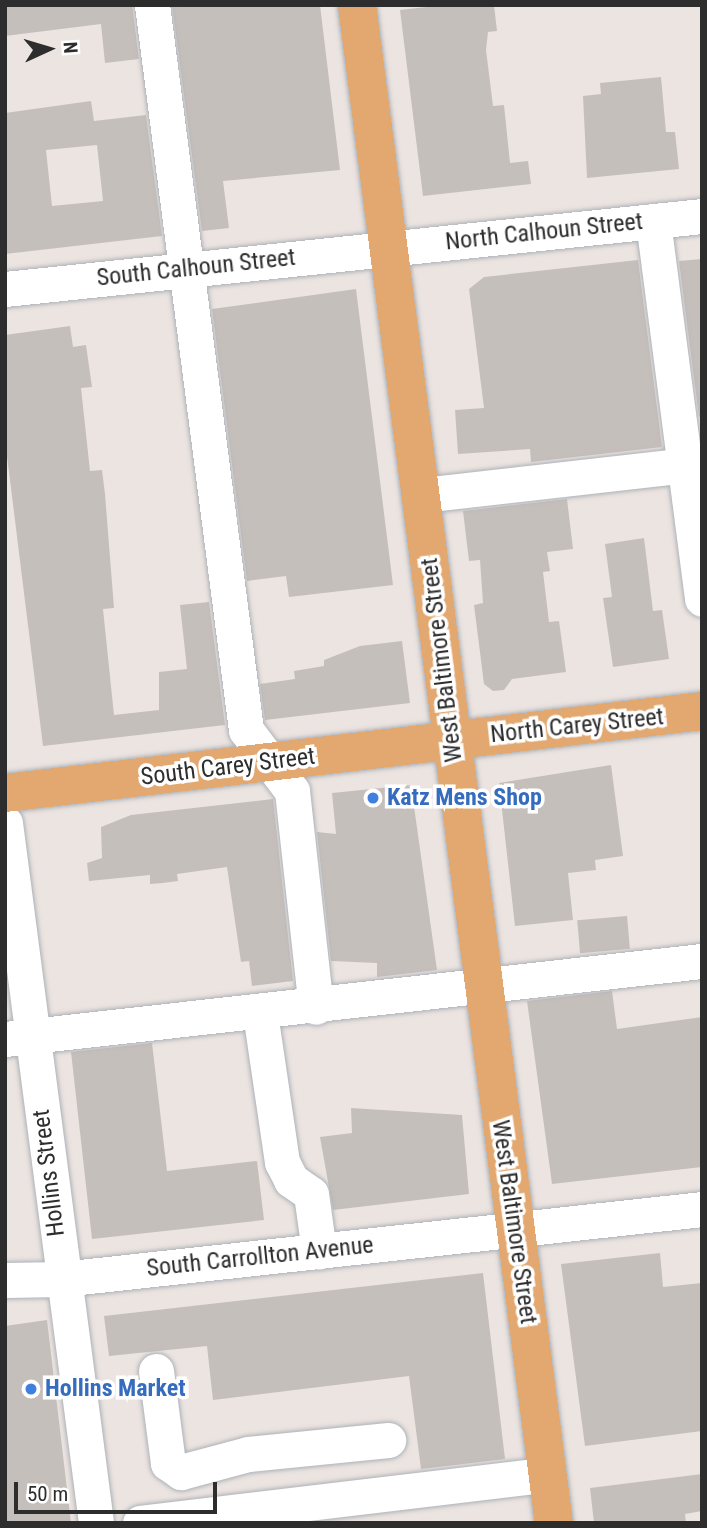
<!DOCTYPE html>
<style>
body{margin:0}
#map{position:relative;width:707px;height:1528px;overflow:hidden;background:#ece4e1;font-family:"Roboto Condensed",sans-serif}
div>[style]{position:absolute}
.building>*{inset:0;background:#c5bfbc;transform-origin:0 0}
.roads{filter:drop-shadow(0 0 2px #adb2b7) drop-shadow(0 0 2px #adb2b7)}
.minor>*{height:35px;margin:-17.5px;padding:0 17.5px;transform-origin:17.5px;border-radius:17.5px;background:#fff}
.major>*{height:38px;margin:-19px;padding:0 19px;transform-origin:19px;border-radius:19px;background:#e2a870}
.dots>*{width:19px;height:19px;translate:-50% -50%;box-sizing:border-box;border:4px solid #fff;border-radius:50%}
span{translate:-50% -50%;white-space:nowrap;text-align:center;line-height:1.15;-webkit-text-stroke:7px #fff;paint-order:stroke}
.street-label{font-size:24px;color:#2d2d2d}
.shop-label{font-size:24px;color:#366cbe;font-weight:700}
.left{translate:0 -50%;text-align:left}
.frame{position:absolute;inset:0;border:7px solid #2d2d2d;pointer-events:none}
.north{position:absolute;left:14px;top:14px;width:70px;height:70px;-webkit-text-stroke:5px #fff;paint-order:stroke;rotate:86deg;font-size:19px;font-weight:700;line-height:28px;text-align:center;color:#2d2d2d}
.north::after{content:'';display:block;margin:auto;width:24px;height:32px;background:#2d2d2d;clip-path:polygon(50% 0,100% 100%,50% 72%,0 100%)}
.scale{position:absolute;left:14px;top:1482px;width:203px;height:32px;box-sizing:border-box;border:4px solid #2d2d2d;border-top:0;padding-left:9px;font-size:21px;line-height:24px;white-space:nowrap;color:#2d2d2d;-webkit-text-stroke:5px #fff;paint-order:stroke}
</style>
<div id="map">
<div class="building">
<i style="clip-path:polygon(5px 5px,132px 5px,139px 59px,105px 63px,101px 24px,5px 36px)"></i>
<i style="clip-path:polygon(172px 5px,320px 5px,340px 170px,223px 181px,229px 228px,202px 231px)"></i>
<i style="clip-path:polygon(444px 5px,494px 5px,497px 31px,488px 32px,486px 50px,493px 106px,504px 105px,510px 163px,528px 161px,531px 184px,423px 196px,400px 10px)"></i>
<i style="clip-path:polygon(661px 77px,666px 132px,675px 132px,679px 169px,587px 178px,583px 96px,601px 94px,600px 83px)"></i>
<i style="clip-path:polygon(evenodd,91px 101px,94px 121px,146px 115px,162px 236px,5px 254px,5px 113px,91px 101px,97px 145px,103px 201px,52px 206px,46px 150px,97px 145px)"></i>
<i style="clip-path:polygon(702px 259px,702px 416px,699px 417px,679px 261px)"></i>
<i style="clip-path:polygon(638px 260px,662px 447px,531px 462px,530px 449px,458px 454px,455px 410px,484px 408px,469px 289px,484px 277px)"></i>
<i style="clip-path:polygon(356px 289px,393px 585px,289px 597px,286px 576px,247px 581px,212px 309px)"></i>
<i style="clip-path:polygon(70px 326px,73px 347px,86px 345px,92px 387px,81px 388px,90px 471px,102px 470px,105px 494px,114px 608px,103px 609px,114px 715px,159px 710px,159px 672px,187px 669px,180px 605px,209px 602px,225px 725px,43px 746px,5px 440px,5px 335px)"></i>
<i style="clip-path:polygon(567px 499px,573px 549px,547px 552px,550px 571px,543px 572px,549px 622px,559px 621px,566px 672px,512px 679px,504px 690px,493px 691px,484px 684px,474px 605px,483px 603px,480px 560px,469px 561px,463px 511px)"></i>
<i style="clip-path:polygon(644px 538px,653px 611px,662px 610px,669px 659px,613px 667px,603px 598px,612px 597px,605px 544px)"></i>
<i style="clip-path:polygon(402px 641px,410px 703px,265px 720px,260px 684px,295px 679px,294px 671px,324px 666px,324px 660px,360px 646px)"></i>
<i style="clip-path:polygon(611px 765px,623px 856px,595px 860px,596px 870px,568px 873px,573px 920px,515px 926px,499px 783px)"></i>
<i style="clip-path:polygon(411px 785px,437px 970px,377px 977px,377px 963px,331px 961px,317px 832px,336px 834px,332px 793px)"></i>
<i style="clip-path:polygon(273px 799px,293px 981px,252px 986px,249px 961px,241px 962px,227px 867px,177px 874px,178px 881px,163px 883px,150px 884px,150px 875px,89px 881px,87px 863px,102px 858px,101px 827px,131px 815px)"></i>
<i style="left:627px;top:916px;width:33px;height:50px;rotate:85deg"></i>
<i style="clip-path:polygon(612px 991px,617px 1029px,702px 1017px,702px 1167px,552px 1184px,527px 1001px)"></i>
<i style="clip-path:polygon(152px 1043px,167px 1171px,257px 1161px,264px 1220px,92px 1239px,71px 1052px)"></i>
<i style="clip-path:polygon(351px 1108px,462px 1115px,469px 1194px,333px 1210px,320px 1137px,352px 1133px)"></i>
<i style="clip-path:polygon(660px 1253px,663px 1287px,702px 1283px,702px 1431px,585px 1446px,561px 1264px)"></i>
<i style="clip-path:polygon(483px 1273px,505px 1459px,421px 1469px,409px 1376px,213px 1400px,207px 1346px,109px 1356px,104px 1316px)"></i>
<i style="clip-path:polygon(47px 1320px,71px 1523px,5px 1523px,5px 1326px)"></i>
<i style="clip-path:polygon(702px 1474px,702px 1511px,685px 1514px,686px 1523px,594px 1523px,590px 1488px)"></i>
</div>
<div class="roads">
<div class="minor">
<i style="left:152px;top:5px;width:731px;rotate:82.61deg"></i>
<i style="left:246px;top:730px;width:76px;rotate:53deg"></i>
<i style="left:292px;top:791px;width:217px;rotate:83.7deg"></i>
<i style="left:653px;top:221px;width:381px;rotate:82.6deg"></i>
<i style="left:5px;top:289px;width:701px;rotate:-5.98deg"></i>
<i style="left:423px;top:495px;width:265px;rotate:-6.5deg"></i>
<i style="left:5px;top:823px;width:706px;rotate:82.59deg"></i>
<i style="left:260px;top:1013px;width:151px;rotate:81.6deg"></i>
<i style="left:282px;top:1162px;width:20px;rotate:63deg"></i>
<i style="left:291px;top:1180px;width:24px;rotate:35deg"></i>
<i style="left:311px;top:1194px;width:58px;rotate:82deg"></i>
<i style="left:5px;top:1039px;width:701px;rotate:-6.39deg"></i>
<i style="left:5px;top:1280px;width:57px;rotate:-1deg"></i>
<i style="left:62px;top:1279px;width:644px;rotate:-6.24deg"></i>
<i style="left:156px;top:1371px;width:93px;rotate:82.6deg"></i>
<i style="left:168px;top:1463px;width:16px;rotate:35deg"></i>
<i style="left:181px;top:1472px;width:69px;rotate:-15deg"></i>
<i style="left:248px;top:1454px;width:141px;rotate:-5.7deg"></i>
<i style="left:140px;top:1523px;width:411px;rotate:-6.8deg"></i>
</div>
<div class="major">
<i style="left:357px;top:5px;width:1531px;rotate:82.61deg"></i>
<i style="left:5px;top:793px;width:702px;rotate:-6.71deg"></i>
</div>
</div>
<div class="dots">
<i style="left:373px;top:798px;background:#3f7fe0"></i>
<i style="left:31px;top:1389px;background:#3f7fe0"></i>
</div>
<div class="street-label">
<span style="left:544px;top:232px;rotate:-6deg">North Calhoun Street</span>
<span style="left:196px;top:268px;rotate:-6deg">South Calhoun Street</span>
<span style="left:442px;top:660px;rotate:-97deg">West Baltimore Street</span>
<span style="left:577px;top:726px;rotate:-6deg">North Carey Street</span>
<span style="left:228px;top:767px;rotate:-7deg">South Carey Street</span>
<span style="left:49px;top:1173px;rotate:-97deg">Hollins Street</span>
<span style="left:514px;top:1222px;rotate:82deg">West Baltimore Street</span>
<span style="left:260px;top:1257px;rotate:-6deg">South Carrollton Avenue</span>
</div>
<div class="shop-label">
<span class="left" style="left:387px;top:798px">Katz Mens Shop</span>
<span class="left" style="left:45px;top:1389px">Hollins Market</span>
</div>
<div class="frame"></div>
<div class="north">N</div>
<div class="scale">50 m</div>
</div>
